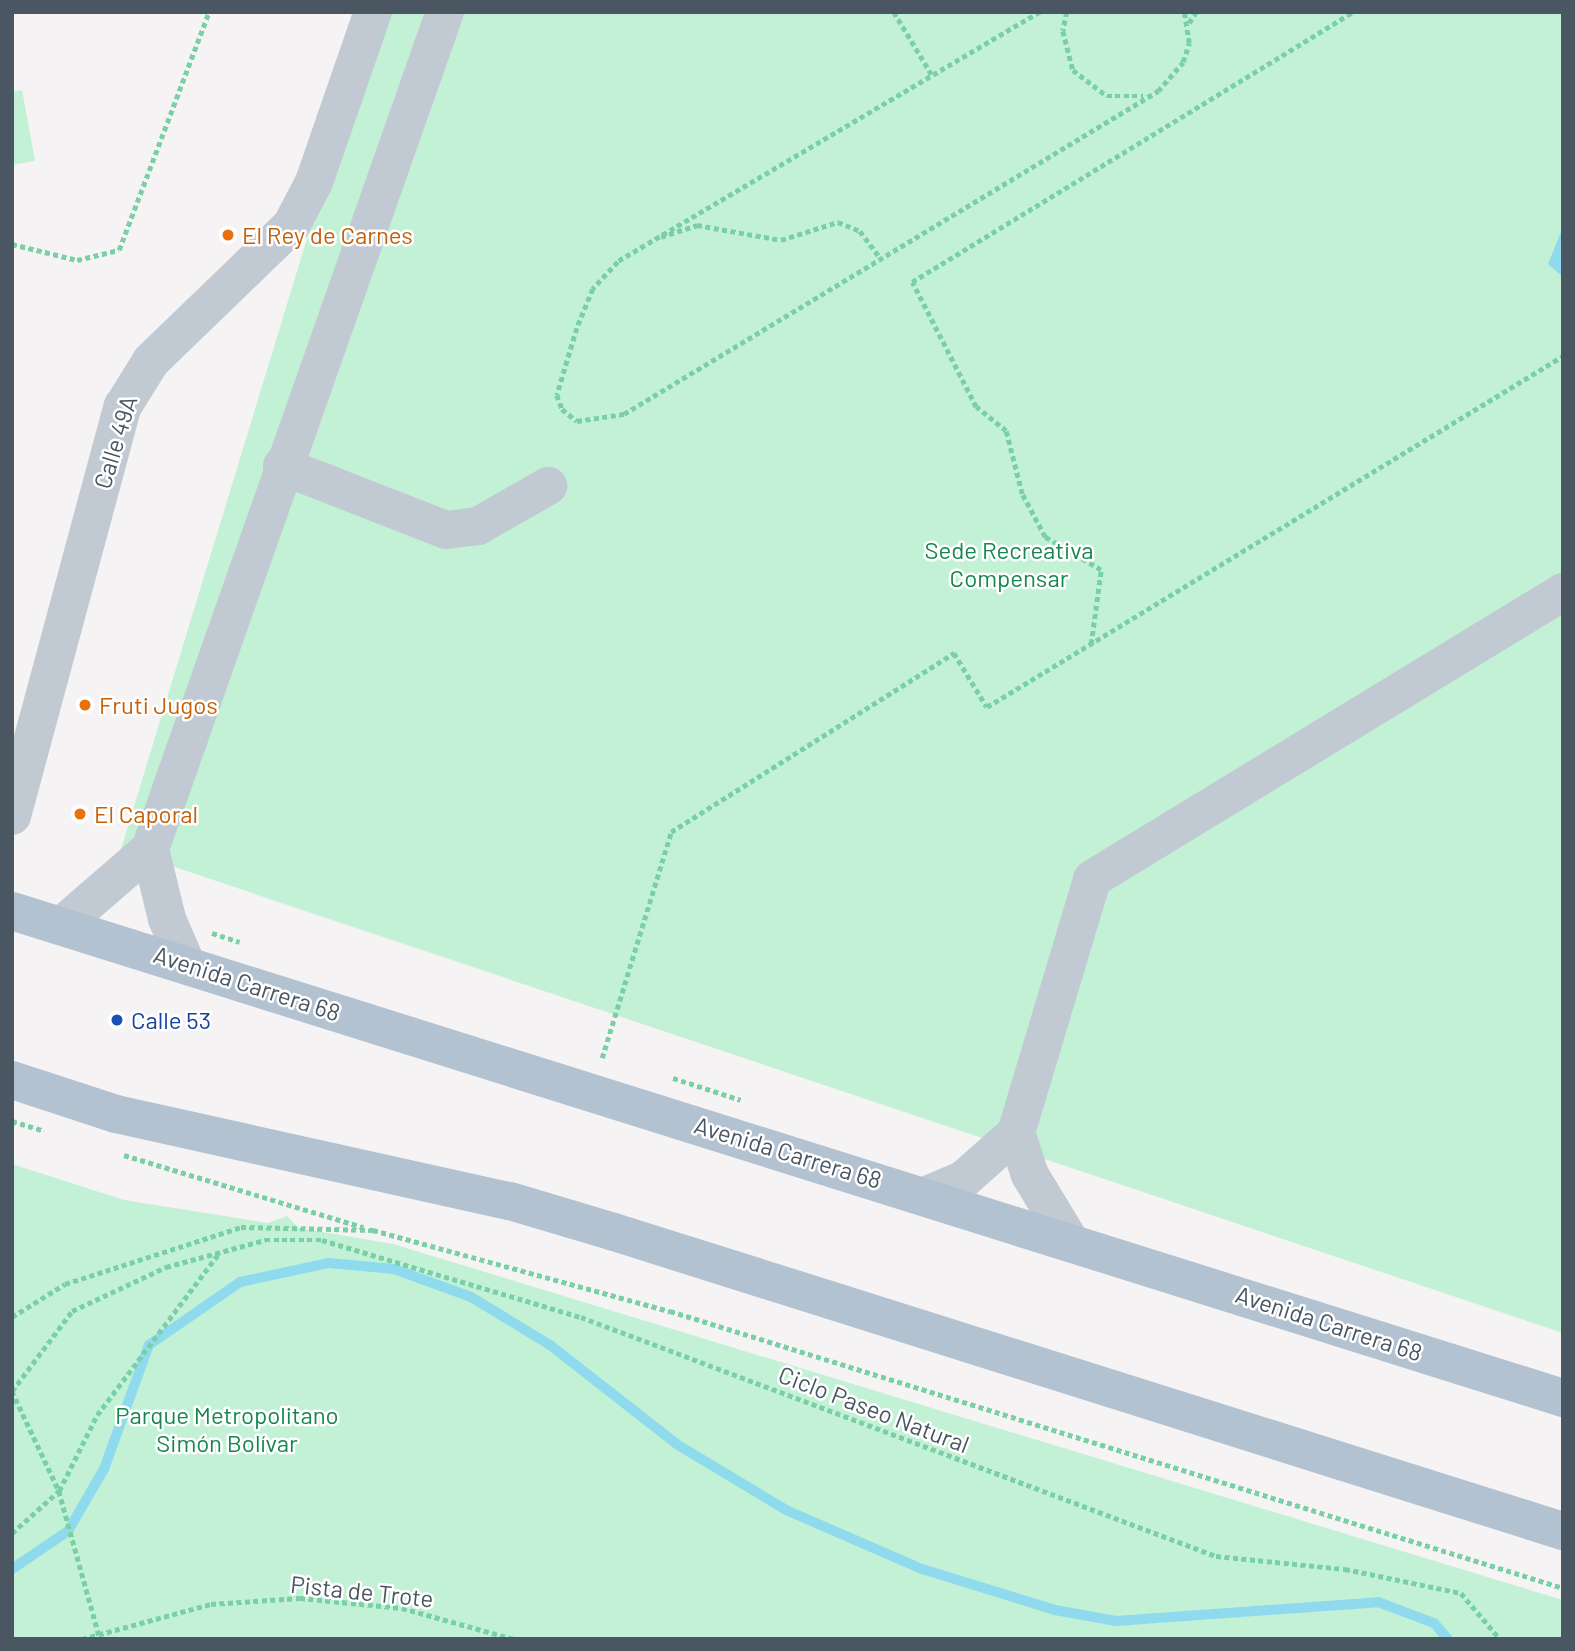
<!DOCTYPE html>
<meta charset="utf-8">
<style>
body{margin:0}
#map{position:relative;width:1575px;height:1651px;overflow:hidden;background:#f5f3f3;font-family:Barlow,sans-serif}
div>[style]{position:absolute}
.green>*{inset:0;background:#c3f1d5}
.water>*{inset:0;background:#90daee}
.stream>*{height:10px;margin:-5px;padding:0 5px;transform-origin:5px;border-radius:5px;background:#90daee}
.path>*{height:4.5px;margin-top:-2.25px;transform-origin:0;background:repeating-linear-gradient(90deg,#7ad0a6 0 5px,transparent 0 8.5px)}
.minor>*{height:38px;margin:-19px;padding:0 19px;transform-origin:19px;border-radius:19px;background:#c1cad2}
.major>*{height:38px;margin:-19px;padding:0 19px;transform-origin:19px;border-radius:19px;background:#b3c2d1}
.dots>*{width:19px;height:19px;translate:-50% -50%;box-sizing:border-box;border:4px solid #fff;border-radius:50%}
span{translate:-50% -50%;white-space:nowrap;text-align:center;line-height:1.15;-webkit-text-stroke:5px #fff;paint-order:stroke}
.food-label{font-size:24px;color:#c56008}
.left{translate:0 -50%;text-align:left}
.street-label{font-size:24px;color:#4a5661}
.park-label{font-size:24px;color:#17864f}
.transit-label{font-size:24px;color:#164399}
.frame{position:absolute;inset:0;border:14px solid #4a5661;pointer-events:none}
</style>
<div id="map">
<div class="green">
<i style="clip-path:polygon(390px 12px,1563px 12px,1563px 1333px,121px 849px,306px 242px)"></i>
<i style="clip-path:polygon(22px 90px,35px 161px,12px 165px,12px 92px)"></i>
<i style="clip-path:polygon(12px 1164px,124px 1200px,268px 1223px,287px 1216px,299px 1228px,393px 1244px,1563px 1600px,1563px 1639px,12px 1639px)"></i>
</div>
<div class="water">
<i style="clip-path:polygon(1563px 227px,1563px 277px,1548px 264px)"></i>
</div>
<div class="stream">
<i style="left:12px;top:1569px;width:68px;rotate:-34.2deg"></i>
<i style="left:68px;top:1531px;width:72px;rotate:-59.9deg"></i>
<i style="left:104px;top:1469px;width:132px;rotate:-70.1deg"></i>
<i style="left:149px;top:1345px;width:111px;rotate:-34.7deg"></i>
<i style="left:240px;top:1282px;width:91px;rotate:-12.1deg"></i>
<i style="left:329px;top:1263px;width:65px;rotate:5.3deg"></i>
<i style="left:394px;top:1269px;width:82px;rotate:20deg"></i>
<i style="left:471px;top:1297px;width:92px;rotate:31.3deg"></i>
<i style="left:550px;top:1345px;width:162px;rotate:38deg"></i>
<i style="left:678px;top:1445px;width:126px;rotate:31deg"></i>
<i style="left:786px;top:1510px;width:148px;rotate:23.5deg"></i>
<i style="left:922px;top:1569px;width:139px;rotate:17.1deg"></i>
<i style="left:1055px;top:1610px;width:62px;rotate:10.2deg"></i>
<i style="left:1116px;top:1621px;width:263px;rotate:-4.1deg"></i>
<i style="left:1378px;top:1602px;width:60px;rotate:20.6deg"></i>
<i style="left:1434px;top:1623px;width:21px;rotate:49deg"></i>
</div>
<div class="path">
<i style="left:894px;top:12px;width:74px;rotate:58.9deg"></i>
<i style="left:1040px;top:12px;width:490px;rotate:149.4deg"></i>
<i style="left:618px;top:262px;width:37px;rotate:133deg"></i>
<i style="left:593px;top:289px;width:42px;rotate:112.3deg"></i>
<i style="left:577px;top:328px;width:70px;rotate:106.6deg"></i>
<i style="left:557px;top:395px;width:15px;rotate:70deg"></i>
<i style="left:562px;top:409px;width:19px;rotate:39deg"></i>
<i style="left:577px;top:421px;width:48px;rotate:-8.5deg"></i>
<i style="left:624px;top:414px;width:624px;rotate:-31.17deg"></i>
<i style="left:1067px;top:12px;width:19px;rotate:102deg"></i>
<i style="left:1063px;top:31px;width:40px;rotate:75.6deg"></i>
<i style="left:1073px;top:70px;width:43px;rotate:37.4deg"></i>
<i style="left:1107px;top:96px;width:36px"></i>
<i style="left:1189px;top:23px;width:13px;rotate:-58deg"></i>
<i style="left:1158px;top:91px;width:38px;rotate:-49deg"></i>
<i style="left:1183px;top:62px;width:20px;rotate:-72deg"></i>
<i style="left:1189px;top:43px;width:31px;rotate:-99deg"></i>
<i style="left:661px;top:237px;width:38px;rotate:-18deg"></i>
<i style="left:697px;top:225px;width:85px;rotate:10.1deg"></i>
<i style="left:781px;top:240px;width:60px;rotate:-17.5deg"></i>
<i style="left:838px;top:222px;width:24px;rotate:22deg"></i>
<i style="left:860px;top:231px;width:34px;rotate:53deg"></i>
<i style="left:12px;top:244px;width:67px;rotate:13.8deg"></i>
<i style="left:77px;top:260px;width:43px;rotate:-13.4deg"></i>
<i style="left:119px;top:250px;width:254px;rotate:-69.3deg"></i>
<i style="left:1091px;top:644px;width:75px;rotate:-82.3deg"></i>
<i style="left:1101px;top:570px;width:65px;rotate:-149.5deg"></i>
<i style="left:1045px;top:537px;width:49px;rotate:-118.1deg"></i>
<i style="left:1022px;top:494px;width:65px;rotate:-104.3deg"></i>
<i style="left:1006px;top:431px;width:38px;rotate:-141deg"></i>
<i style="left:976px;top:407px;width:140px;rotate:-117.1deg"></i>
<i style="left:912px;top:282px;width:517px;rotate:-31.48deg"></i>
<i style="left:212px;top:933px;width:29px;rotate:18deg"></i>
<i style="left:602px;top:1058px;width:236px;rotate:-73deg"></i>
<i style="left:671px;top:832px;width:335px;rotate:-32.3deg"></i>
<i style="left:954px;top:653px;width:63px;rotate:58.6deg"></i>
<i style="left:987px;top:707px;width:675px;rotate:-31.36deg"></i>
<i style="left:673px;top:1078px;width:71px;rotate:17.9deg"></i>
<i style="left:12px;top:1121px;width:34px;rotate:17deg"></i>
<i style="left:124px;top:1155px;width:250px;rotate:16.8deg"></i>
<i style="left:12px;top:1317px;width:62px;rotate:-31.9deg"></i>
<i style="left:65px;top:1284px;width:185px;rotate:-17.9deg"></i>
<i style="left:241px;top:1227px;width:132px;rotate:1.3deg"></i>
<i style="left:373px;top:1230px;width:308px;rotate:15.3deg"></i>
<i style="left:670px;top:1311px;width:935px;rotate:17.23deg"></i>
<i style="left:12px;top:1391px;width:100px;rotate:-53.1deg"></i>
<i style="left:72px;top:1311px;width:104px;rotate:-25.1deg"></i>
<i style="left:166px;top:1267px;width:103px;rotate:-15.3deg"></i>
<i style="left:265px;top:1240px;width:57px"></i>
<i style="left:322px;top:1240px;width:270px;rotate:16.6deg"></i>
<i style="left:581px;top:1317px;width:678px;rotate:20.63deg"></i>
<i style="left:1216px;top:1556px;width:130px;rotate:5.8deg"></i>
<i style="left:1345px;top:1569px;width:118px;rotate:11.7deg"></i>
<i style="left:1461px;top:1593px;width:60px;rotate:49.7deg"></i>
<i style="left:12px;top:1391px;width:110px;rotate:64.8deg"></i>
<i style="left:59px;top:1491px;width:154px;rotate:74.5deg"></i>
<i style="left:12px;top:1533px;width:63px;rotate:-41.8deg"></i>
<i style="left:59px;top:1491px;width:85px;rotate:-63.4deg"></i>
<i style="left:97px;top:1415px;width:203px;rotate:-53deg"></i>
<i style="left:82px;top:1639px;width:134px;rotate:-15.2deg"></i>
<i style="left:211px;top:1604px;width:89px;rotate:-3.9deg"></i>
<i style="left:300px;top:1598px;width:102px;rotate:5.6deg"></i>
<i style="left:402px;top:1608px;width:116px;rotate:15.5deg"></i>
</div>
<div class="minor">
<i style="left:282px;top:466px;width:176px;rotate:21.3deg"></i>
<i style="left:446px;top:530px;width:32px;rotate:-7deg"></i>
<i style="left:478px;top:526px;width:81px;rotate:-29.7deg"></i>
<i style="left:12px;top:816px;width:425px;rotate:-74.9deg"></i>
<i style="left:123px;top:406px;width:53px;rotate:-58.1deg"></i>
<i style="left:151px;top:361px;width:194px;rotate:-44deg"></i>
<i style="left:291px;top:226px;width:50px;rotate:-62.4deg"></i>
<i style="left:314px;top:182px;width:180px;rotate:-70.9deg"></i>
<i style="left:150px;top:849px;width:72px;rotate:76.3deg"></i>
<i style="left:167px;top:919px;width:48px;rotate:66.6deg"></i>
<i style="left:61px;top:926px;width:118px;rotate:-40.9deg"></i>
<i style="left:150px;top:849px;width:887px;rotate:-70.59deg"></i>
<i style="left:1016px;top:1133px;width:44px;rotate:71.6deg"></i>
<i style="left:1030px;top:1175px;width:77px;rotate:58.8deg"></i>
<i style="left:927px;top:1195px;width:39px;rotate:-23deg"></i>
<i style="left:963px;top:1180px;width:71px;rotate:-41.6deg"></i>
<i style="left:1016px;top:1133px;width:265px;rotate:-73.3deg"></i>
<i style="left:1092px;top:879px;width:552px;rotate:-31.36deg"></i>
</div>
<div class="major">
<i style="left:12px;top:911px;width:1626px;rotate:17.43deg"></i>
<i style="left:12px;top:1080px;width:109px;rotate:18.1deg"></i>
<i style="left:116px;top:1114px;width:403px;rotate:12.5deg"></i>
<i style="left:510px;top:1201px;width:109px;rotate:16.6deg"></i>
<i style="left:614px;top:1232px;width:995px;rotate:17.49deg"></i>
</div>
<div class="dots">
<i style="left:228px;top:235px;background:#e8710a"></i>
<i style="left:85px;top:705px;background:#e8710a"></i>
<i style="left:80px;top:814px;background:#e8710a"></i>
<i style="left:117px;top:1020px;background:#1a4fb4"></i>
</div>
<div class="food-label">
<span class="left" style="left:242px;top:235px">El Rey de Carnes</span>
<span class="left" style="left:99px;top:705px">Fruti Jugos</span>
<span class="left" style="left:94px;top:814px">El Caporal</span>
</div>
<div class="street-label">
<span style="left:115px;top:442px;rotate:-73deg">Calle 49A</span>
<span style="left:247px;top:983px;rotate:18deg">Avenida Carrera 68</span>
<span style="left:788px;top:1152px;rotate:17deg">Avenida Carrera 68</span>
<span style="left:1329px;top:1323px;rotate:18deg">Avenida Carrera 68</span>
<span style="left:874px;top:1409px;rotate:21deg">Ciclo Paseo Natural</span>
<span style="left:362px;top:1591px;rotate:6deg">Pista de Trote</span>
</div>
<div class="park-label">
<span style="left:1009px;top:564px">Sede Recreativa<br>Compensar</span>
<span style="left:227px;top:1429px">Parque Metropolitano<br>Simón Bolívar</span>
</div>
<div class="transit-label">
<span class="left" style="left:131px;top:1020px">Calle 53</span>
</div>
<div class="frame"></div>
</div>
